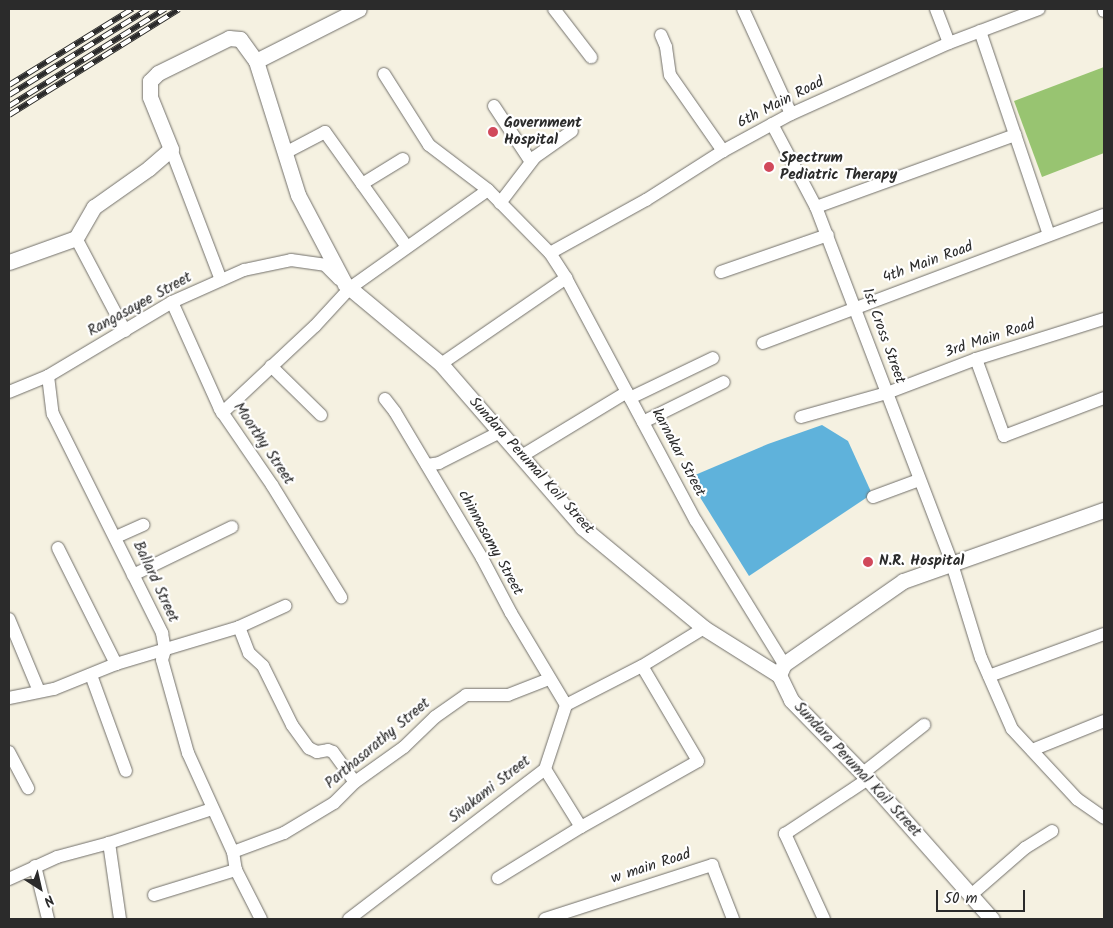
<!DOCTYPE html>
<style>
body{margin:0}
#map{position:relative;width:1113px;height:928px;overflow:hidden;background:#f5f1e1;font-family:Kalam,sans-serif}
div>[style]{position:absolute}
.green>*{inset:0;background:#98c471}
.water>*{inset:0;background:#5fb2db}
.roads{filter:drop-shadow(0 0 1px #72706b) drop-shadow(0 0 1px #72706b)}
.minor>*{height:12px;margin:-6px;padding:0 6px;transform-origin:6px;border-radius:6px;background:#fff}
.tertiary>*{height:15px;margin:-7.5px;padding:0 7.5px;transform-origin:7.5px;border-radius:7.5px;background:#fff}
.rail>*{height:5.5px;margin-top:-2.75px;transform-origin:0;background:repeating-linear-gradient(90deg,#fff 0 11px,#2b2b2b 0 22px);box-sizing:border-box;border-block:1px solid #2b2b2b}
.dots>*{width:14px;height:14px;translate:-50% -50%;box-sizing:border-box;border:2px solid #fff;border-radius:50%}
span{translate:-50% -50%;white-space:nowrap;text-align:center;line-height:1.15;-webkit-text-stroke:4.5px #fff;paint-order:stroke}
.street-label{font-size:15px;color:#2b2b2b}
.poi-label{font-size:15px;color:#2b2b2b;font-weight:700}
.left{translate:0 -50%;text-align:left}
.frame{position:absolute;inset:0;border:10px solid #2b2b2b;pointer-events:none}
.north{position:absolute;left:15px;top:863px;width:50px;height:50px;-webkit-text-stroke:4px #fff;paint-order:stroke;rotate:145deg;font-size:14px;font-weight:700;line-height:20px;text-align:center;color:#2b2b2b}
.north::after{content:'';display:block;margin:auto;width:18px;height:22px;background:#2b2b2b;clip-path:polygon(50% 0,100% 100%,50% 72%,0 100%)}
.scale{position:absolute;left:936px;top:890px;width:89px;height:22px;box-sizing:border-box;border:2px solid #2b2b2b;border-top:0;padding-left:6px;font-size:15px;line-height:18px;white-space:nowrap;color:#2b2b2b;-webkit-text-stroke:4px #fff;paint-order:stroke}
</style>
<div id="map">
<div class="green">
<i style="clip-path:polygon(1104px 67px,1104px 153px,1042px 177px,1014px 101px)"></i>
</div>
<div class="water">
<i style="clip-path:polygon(822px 425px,848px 441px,872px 494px,749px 576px,688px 478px,768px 444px)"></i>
</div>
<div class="roads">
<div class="minor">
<i style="left:554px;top:9px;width:61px;rotate:52.4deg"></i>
<i style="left:743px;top:9px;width:115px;rotate:65.4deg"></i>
<i style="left:936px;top:9px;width:36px;rotate:69deg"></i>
<i style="left:1104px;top:9px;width:2px;rotate:90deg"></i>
<i style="left:980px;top:31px;width:215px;rotate:71.3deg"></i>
<i style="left:661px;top:35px;width:13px;rotate:67deg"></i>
<i style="left:666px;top:47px;width:28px;rotate:82deg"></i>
<i style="left:670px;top:75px;width:93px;rotate:55.1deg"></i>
<i style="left:384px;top:74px;width:84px;rotate:57.6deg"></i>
<i style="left:429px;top:145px;width:74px;rotate:37.3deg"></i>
<i style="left:494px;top:106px;width:67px;rotate:56.5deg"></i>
<i style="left:772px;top:124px;width:94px;rotate:62.1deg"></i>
<i style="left:816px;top:207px;width:382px;rotate:69.1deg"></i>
<i style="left:952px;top:564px;width:98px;rotate:72.9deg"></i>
<i style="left:981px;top:658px;width:77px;rotate:66.4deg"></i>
<i style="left:1012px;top:729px;width:96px;rotate:47.1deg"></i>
<i style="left:1077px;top:799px;width:33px;rotate:35deg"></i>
<i style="left:171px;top:149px;width:140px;rotate:69.1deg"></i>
<i style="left:285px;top:153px;width:45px;rotate:-27.7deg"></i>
<i style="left:325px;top:132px;width:141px;rotate:54.5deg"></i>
<i style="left:362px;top:184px;width:48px;rotate:-31.4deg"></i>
<i style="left:500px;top:203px;width:58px;rotate:-52.7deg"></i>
<i style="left:535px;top:157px;width:45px;rotate:-35.1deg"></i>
<i style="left:816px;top:207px;width:212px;rotate:-19.9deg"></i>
<i style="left:76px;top:238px;width:105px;rotate:62.2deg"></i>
<i style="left:550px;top:253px;width:110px;rotate:-28.9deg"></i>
<i style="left:646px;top:200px;width:91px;rotate:-32.5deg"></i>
<i style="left:723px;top:151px;width:77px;rotate:-28.6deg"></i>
<i style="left:791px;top:114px;width:173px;rotate:-24.2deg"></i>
<i style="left:949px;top:43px;width:96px;rotate:-20.7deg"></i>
<i style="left:721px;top:272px;width:113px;rotate:-19.1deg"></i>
<i style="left:172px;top:302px;width:117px;rotate:65.8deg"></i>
<i style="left:220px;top:409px;width:92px;rotate:55.6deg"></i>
<i style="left:272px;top:485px;width:132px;rotate:58.4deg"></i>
<i style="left:763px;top:343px;width:364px;rotate:-20.6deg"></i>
<i style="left:976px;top:359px;width:82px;rotate:70deg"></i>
<i style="left:1004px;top:436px;width:107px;rotate:-20.8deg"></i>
<i style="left:441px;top:364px;width:152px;rotate:-34.5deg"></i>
<i style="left:271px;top:366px;width:70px;rotate:44.4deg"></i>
<i style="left:48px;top:376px;width:38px;rotate:83deg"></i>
<i style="left:53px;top:414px;width:245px;rotate:63.5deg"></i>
<i style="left:162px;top:633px;width:17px;rotate:80deg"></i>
<i style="left:165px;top:650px;width:10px;rotate:107deg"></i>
<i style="left:162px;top:660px;width:97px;rotate:74.4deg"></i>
<i style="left:188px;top:753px;width:109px;rotate:65.6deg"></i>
<i style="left:233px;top:852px;width:18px;rotate:81deg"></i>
<i style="left:236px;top:870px;width:55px;rotate:63deg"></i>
<i style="left:9px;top:392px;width:42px;rotate:-22.3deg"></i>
<i style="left:48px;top:376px;width:144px;rotate:-30.8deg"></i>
<i style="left:172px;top:302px;width:79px;rotate:-24deg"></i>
<i style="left:244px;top:270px;width:48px;rotate:-12deg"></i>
<i style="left:291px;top:260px;width:34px;rotate:8deg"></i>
<i style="left:325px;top:265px;width:20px;rotate:45deg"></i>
<i style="left:630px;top:398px;width:92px;rotate:-25.7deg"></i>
<i style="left:385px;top:399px;width:16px;rotate:52deg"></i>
<i style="left:395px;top:412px;width:170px;rotate:59.2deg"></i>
<i style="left:482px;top:558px;width:62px;rotate:62.2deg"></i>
<i style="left:511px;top:613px;width:107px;rotate:59.1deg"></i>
<i style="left:222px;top:413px;width:127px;rotate:-43.1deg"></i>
<i style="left:315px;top:326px;width:52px;rotate:-47.4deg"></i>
<i style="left:350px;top:288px;width:169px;rotate:-35.4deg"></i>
<i style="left:488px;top:190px;width:88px;rotate:45.5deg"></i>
<i style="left:550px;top:253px;width:30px;rotate:57deg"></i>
<i style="left:566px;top:278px;width:276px;rotate:61.9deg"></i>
<i style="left:696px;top:521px;width:168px;rotate:58.4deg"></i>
<i style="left:801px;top:417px;width:89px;rotate:-15.6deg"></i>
<i style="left:887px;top:393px;width:95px;rotate:-20.9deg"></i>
<i style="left:976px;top:359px;width:134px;rotate:-17.4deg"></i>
<i style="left:643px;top:422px;width:90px;rotate:-26.3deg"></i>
<i style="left:520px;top:457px;width:125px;rotate:-31.3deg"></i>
<i style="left:427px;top:465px;width:12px;rotate:-9deg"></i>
<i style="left:439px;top:463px;width:66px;rotate:-27deg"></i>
<i style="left:873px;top:497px;width:49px;rotate:-20.3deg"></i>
<i style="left:116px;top:537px;width:30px;rotate:-24deg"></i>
<i style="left:58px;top:548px;width:130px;rotate:63.4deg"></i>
<i style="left:133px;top:575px;width:110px;rotate:-25.9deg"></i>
<i style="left:9px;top:619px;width:78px;rotate:67.4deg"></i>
<i style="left:239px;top:627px;width:28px;rotate:69deg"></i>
<i style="left:249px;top:653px;width:19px;rotate:43deg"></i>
<i style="left:263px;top:666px;width:66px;rotate:63.8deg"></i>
<i style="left:292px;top:725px;width:29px;rotate:54deg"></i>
<i style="left:309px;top:748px;width:9px;rotate:27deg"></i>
<i style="left:317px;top:752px;width:11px;rotate:-10deg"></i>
<i style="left:328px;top:750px;width:5px;rotate:22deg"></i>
<i style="left:333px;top:752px;width:37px;rotate:54deg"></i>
<i style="left:91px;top:675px;width:102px;rotate:70deg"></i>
<i style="left:989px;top:676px;width:122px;rotate:-20.1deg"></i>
<i style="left:9px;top:698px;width:46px;rotate:-11.3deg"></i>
<i style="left:54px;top:689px;width:67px;rotate:-22deg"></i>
<i style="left:116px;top:664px;width:128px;rotate:-16.7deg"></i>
<i style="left:239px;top:627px;width:51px;rotate:-24.5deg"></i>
<i style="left:1032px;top:750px;width:78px;rotate:-21.9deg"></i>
<i style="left:9px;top:752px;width:41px;rotate:62.2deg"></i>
<i style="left:545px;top:769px;width:68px;rotate:58.2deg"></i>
<i style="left:581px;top:827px;width:134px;rotate:-29.4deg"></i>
<i style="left:698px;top:761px;width:110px;rotate:-120.5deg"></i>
<i style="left:863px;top:773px;width:78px;rotate:-38.2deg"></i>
<i style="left:233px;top:852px;width:54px;rotate:-20.4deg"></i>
<i style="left:284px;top:833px;width:58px;rotate:-31deg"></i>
<i style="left:334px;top:803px;width:30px;rotate:-45deg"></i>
<i style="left:355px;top:782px;width:60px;rotate:-35.5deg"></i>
<i style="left:404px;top:747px;width:43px;rotate:-44.1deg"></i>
<i style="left:435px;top:717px;width:38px;rotate:-35deg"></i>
<i style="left:466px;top:695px;width:42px"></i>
<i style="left:508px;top:695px;width:44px;rotate:-21.3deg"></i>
<i style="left:35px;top:866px;width:55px;rotate:76.2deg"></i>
<i style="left:498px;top:878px;width:97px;rotate:-31.6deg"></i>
<i style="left:9px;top:879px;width:53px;rotate:-24.6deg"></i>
<i style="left:57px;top:857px;width:54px;rotate:-15.1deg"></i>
<i style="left:154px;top:895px;width:86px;rotate:-17deg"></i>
<i style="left:971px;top:895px;width:72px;rotate:-41deg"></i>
<i style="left:1025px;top:848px;width:32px;rotate:-32deg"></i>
<i style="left:120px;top:919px;width:77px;rotate:-98.2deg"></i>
<i style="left:109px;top:843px;width:108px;rotate:-18.3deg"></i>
<i style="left:349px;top:919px;width:247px;rotate:-37.4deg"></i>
<i style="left:545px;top:769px;width:67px;rotate:-71.8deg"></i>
<i style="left:566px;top:705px;width:85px;rotate:-27.2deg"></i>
<i style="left:642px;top:666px;width:73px;rotate:-31.5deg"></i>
<i style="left:545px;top:919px;width:176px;rotate:-17.9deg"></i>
<i style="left:712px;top:865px;width:58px;rotate:68.7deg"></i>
<i style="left:824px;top:919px;width:94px;rotate:-114.6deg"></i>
<i style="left:785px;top:834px;width:100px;rotate:-33.5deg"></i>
</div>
<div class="tertiary">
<i style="left:256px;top:61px;width:140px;rotate:72.6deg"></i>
<i style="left:298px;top:195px;width:101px;rotate:62.2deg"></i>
<i style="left:345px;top:284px;width:125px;rotate:39.8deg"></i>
<i style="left:441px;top:364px;width:216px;rotate:49.1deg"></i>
<i style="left:582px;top:527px;width:158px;rotate:39.6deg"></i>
<i style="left:704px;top:628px;width:89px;rotate:32.1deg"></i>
<i style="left:779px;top:675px;width:28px;rotate:64deg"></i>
<i style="left:791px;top:700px;width:110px;rotate:45.7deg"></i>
<i style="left:868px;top:779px;width:187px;rotate:48.5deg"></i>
<i style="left:9px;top:262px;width:71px;rotate:-19.7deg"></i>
<i style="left:76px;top:238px;width:36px;rotate:-60deg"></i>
<i style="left:94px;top:207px;width:67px;rotate:-35.3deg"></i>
<i style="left:149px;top:168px;width:29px;rotate:-41deg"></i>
<i style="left:171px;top:149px;width:56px;rotate:-112deg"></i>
<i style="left:150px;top:97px;width:16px;rotate:-90deg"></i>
<i style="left:150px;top:81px;width:11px;rotate:-45deg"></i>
<i style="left:158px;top:73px;width:79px;rotate:-26.2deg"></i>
<i style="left:229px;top:38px;width:11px;rotate:5deg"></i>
<i style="left:240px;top:39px;width:27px;rotate:54deg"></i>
<i style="left:256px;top:61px;width:115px;rotate:-26.8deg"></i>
<i style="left:779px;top:675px;width:12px;rotate:-66deg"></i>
<i style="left:784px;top:664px;width:145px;rotate:-34.9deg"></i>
<i style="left:903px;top:581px;width:213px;rotate:-19.5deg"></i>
</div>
</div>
<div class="rail">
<i style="left:9px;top:85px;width:145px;rotate:-31.7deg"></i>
<i style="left:9px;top:95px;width:163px;rotate:-31.7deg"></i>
<i style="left:9px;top:106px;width:184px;rotate:-31.9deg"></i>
<i style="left:9px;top:115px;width:200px;rotate:-31.9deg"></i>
</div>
<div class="dots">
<i style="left:493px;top:132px;background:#d1495b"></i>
<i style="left:769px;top:167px;background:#d1495b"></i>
<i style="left:868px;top:562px;background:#d1495b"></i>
</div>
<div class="street-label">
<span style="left:781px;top:103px;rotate:-27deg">6th Main Road</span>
<span style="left:928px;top:263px;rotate:-20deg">4th Main Road</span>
<span style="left:140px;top:305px;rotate:-29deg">Rangasayee Street</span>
<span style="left:883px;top:336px;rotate:70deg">1st Cross Street</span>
<span style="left:990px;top:339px;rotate:-18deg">3rd Main Road</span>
<span style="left:263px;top:444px;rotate:56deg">Moorthy Street</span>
<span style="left:678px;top:453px;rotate:62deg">karnakar Street</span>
<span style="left:531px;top:466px;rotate:48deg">Sundara Perumal Koil Street</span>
<span style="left:490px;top:543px;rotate:61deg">chinnasamy Street</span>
<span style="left:155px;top:582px;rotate:65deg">Ballard Street</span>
<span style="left:378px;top:744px;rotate:-40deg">Parthasarathy Street</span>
<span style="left:857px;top:770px;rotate:47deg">Sundara Perumal Koil Street</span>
<span style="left:490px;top:790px;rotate:-38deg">Sivakami Street</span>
<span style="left:651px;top:867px;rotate:-18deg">w main Road</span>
</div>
<div class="poi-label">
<span class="left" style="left:504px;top:132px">Government<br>Hospital</span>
<span class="left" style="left:780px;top:167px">Spectrum<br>Pediatric Therapy</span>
<span class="left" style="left:879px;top:562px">N.R. Hospital</span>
</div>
<div class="frame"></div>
<div class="north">N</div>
<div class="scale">50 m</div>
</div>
